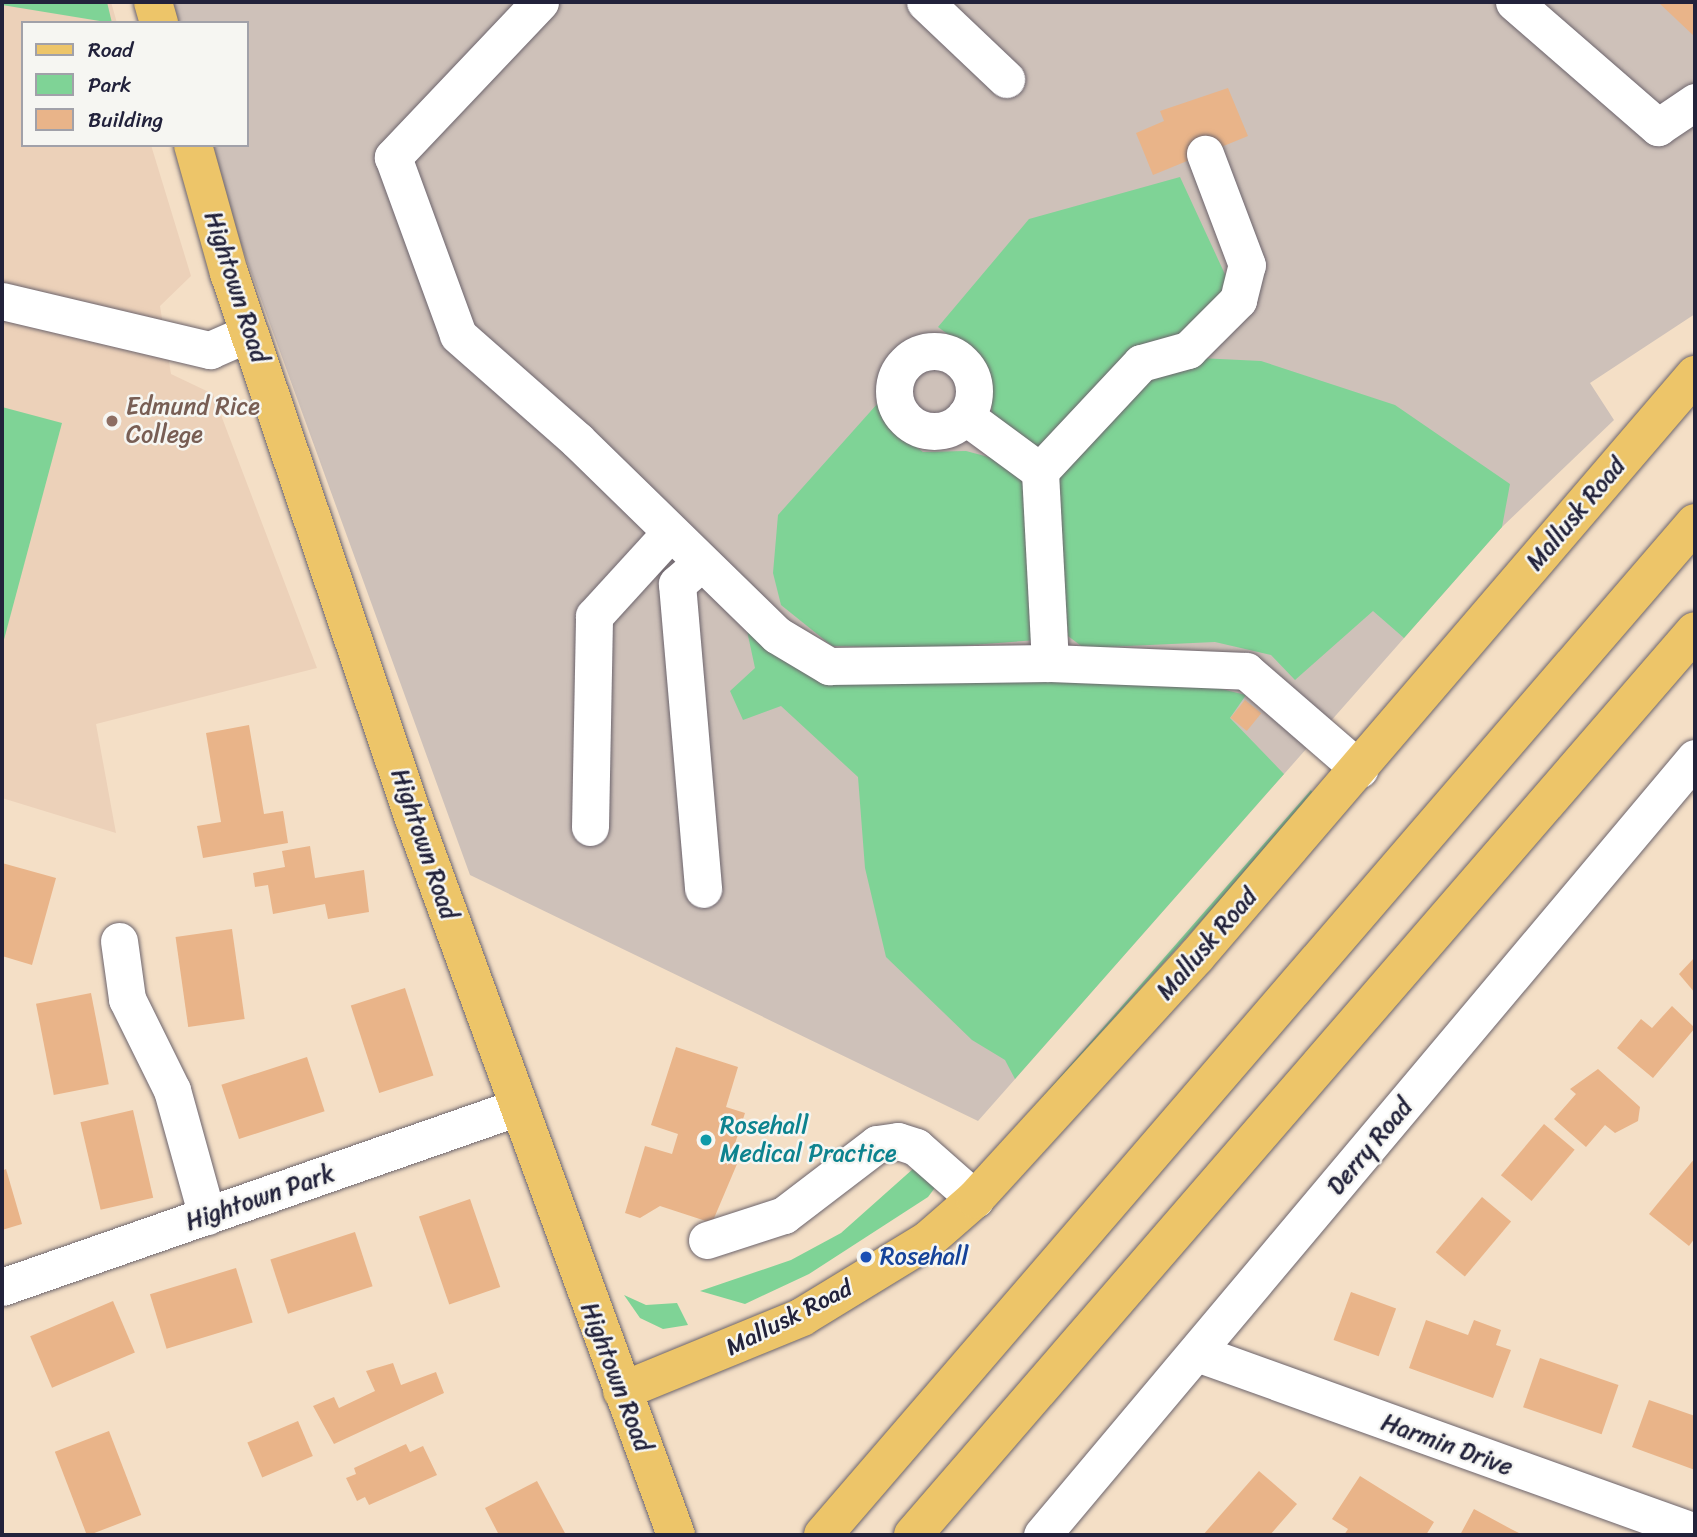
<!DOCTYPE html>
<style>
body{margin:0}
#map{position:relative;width:1697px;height:1537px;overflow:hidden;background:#f4dfc6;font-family:Sriracha,sans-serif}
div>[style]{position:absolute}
.built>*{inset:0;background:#ecd1b9}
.industrial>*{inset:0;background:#cec1b9}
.green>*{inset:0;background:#7fd396}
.building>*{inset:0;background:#e9b489;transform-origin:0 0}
.roads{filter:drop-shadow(0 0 2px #6c646c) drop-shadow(0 0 2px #6c646c)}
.minor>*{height:37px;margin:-18.5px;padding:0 18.5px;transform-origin:18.5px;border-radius:18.5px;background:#fff}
.minor>.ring{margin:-18.5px;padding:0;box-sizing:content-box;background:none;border:37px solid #fff;border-radius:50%}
.major>*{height:38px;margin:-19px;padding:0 19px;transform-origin:19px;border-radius:19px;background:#edc569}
.highway>*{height:38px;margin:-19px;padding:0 19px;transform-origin:19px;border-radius:19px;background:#edc569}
.dots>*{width:19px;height:19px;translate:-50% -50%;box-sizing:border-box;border:4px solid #f6f6f2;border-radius:50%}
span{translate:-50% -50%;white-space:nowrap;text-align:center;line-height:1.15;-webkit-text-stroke:5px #f6f6f2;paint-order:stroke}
.street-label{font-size:24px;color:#22223b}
.education-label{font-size:24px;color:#785e54}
.left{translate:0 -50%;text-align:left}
.culture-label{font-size:24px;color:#0d838f}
.transit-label{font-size:24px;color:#164399}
.frame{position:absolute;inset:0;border:4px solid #22223b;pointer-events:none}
.legend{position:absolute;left:21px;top:21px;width:228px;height:126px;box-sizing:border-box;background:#f6f6f2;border:2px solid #a1a1a9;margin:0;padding:9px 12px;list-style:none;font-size:21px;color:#22223b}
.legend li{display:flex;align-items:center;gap:14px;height:35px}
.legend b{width:35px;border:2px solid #a1a1a9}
</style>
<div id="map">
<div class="built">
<i style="clip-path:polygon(2px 2px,111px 2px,117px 23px,23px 23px,23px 145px,151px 145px,191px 276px,160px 306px,171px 374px,213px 394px,317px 668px,96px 724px,116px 833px,2px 798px)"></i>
</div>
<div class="industrial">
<i style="clip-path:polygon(153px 2px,1695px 2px,1695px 314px,1590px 383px,1614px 420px,1502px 527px,978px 1121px,470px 875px,205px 145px,247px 145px,247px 23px,161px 23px)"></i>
</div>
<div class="green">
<i style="clip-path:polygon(2px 2px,107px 2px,112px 23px,2px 5px)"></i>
<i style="clip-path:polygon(1180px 177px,1229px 283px,1206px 328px,1037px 459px,992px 419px,991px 379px,981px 359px,938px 327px,1029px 219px)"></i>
<i style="clip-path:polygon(1199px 358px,1261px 361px,1395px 405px,1510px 484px,1502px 527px,1404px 638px,1373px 611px,1295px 680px,1271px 655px,1215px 642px,1084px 648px,1068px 636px,1057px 473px,1146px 377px)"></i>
<i style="clip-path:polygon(878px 403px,891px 412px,894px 430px,923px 452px,966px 451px,1000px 460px,1028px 483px,1037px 640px,932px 648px,832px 646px,781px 605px,773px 573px,778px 515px)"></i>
<i style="clip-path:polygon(2px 407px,62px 423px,2px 647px)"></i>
<i style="clip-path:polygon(746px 626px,826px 682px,1176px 678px,1246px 695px,1230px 718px,1284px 774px,1015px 1079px,1005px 1060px,972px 1040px,886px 957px,865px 868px,858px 777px,781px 706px,743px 720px,730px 691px,755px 668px)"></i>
<i style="clip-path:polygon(1311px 790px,1314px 795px,988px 1159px)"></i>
<i style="clip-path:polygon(923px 1160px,940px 1181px,928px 1197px,809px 1274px,745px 1304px,700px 1291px,791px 1260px,841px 1233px)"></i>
<i style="clip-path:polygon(624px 1295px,646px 1305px,677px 1303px,688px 1325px,663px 1329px,640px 1318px)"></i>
</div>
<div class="building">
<i style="clip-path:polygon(1658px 2px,1695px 2px,1695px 37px)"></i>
<i style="clip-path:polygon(1228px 88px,1248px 136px,1153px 175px,1136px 133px,1164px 121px,1160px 111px)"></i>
<i style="left:1245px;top:700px;width:21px;height:23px;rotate:39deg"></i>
<i style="clip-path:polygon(249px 725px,264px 814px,283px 811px,288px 843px,203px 858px,197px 826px,221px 822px,206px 733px)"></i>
<i style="clip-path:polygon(310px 846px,315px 878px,364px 870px,369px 912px,328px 919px,325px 904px,273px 914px,268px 885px,255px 887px,253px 873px,285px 867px,282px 851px)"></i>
<i style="clip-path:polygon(2px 863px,56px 878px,32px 965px,2px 956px)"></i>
<i style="left:232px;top:929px;width:91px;height:57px;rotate:82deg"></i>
<i style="clip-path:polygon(1695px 957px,1695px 993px,1679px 974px)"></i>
<i style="left:405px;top:988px;width:92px;height:57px;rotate:72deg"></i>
<i style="left:91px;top:993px;width:93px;height:56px;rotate:79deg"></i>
<i style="clip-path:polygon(1672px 1006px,1695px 1028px,1653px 1078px,1617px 1048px,1641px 1019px,1652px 1028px)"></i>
<i style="clip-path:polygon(676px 1047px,738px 1067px,726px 1107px,745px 1113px,729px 1162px,737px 1164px,712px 1223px,660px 1206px,640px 1218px,625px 1213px,645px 1146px,672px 1154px,678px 1134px,651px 1125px)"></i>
<i style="left:307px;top:1057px;width:57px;height:90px;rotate:72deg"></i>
<i style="clip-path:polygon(1598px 1069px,1640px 1107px,1638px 1121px,1615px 1133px,1605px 1125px,1586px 1147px,1554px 1119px,1576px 1094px,1570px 1089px)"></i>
<i style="left:133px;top:1110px;width:90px;height:54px;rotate:77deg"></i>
<i style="left:1544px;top:1124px;width:40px;height:67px;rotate:40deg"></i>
<i style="clip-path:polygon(1695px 1158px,1695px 1238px,1689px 1246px,1649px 1214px)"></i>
<i style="clip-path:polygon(6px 1169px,22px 1224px,2px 1230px,2px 1171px)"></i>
<i style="left:1482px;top:1197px;width:38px;height:72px;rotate:40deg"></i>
<i style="left:470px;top:1199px;width:93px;height:54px;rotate:71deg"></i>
<i style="left:355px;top:1232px;width:57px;height:89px;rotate:72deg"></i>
<i style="left:236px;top:1268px;width:57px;height:90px;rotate:73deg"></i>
<i style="left:1351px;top:1292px;width:48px;height:51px;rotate:20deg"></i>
<i style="left:113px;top:1301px;width:56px;height:90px;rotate:67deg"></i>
<i style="clip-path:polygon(1426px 1320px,1468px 1335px,1474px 1320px,1501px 1330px,1496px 1345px,1511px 1350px,1493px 1398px,1409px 1368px)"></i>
<i style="left:1540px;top:1358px;width:83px;height:52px;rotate:19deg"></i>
<i style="clip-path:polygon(393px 1363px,401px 1385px,436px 1372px,444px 1393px,334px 1444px,313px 1406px,334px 1397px,339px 1408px,375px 1391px,366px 1371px)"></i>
<i style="clip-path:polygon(1649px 1400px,1695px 1416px,1695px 1470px,1632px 1447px)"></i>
<i style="left:298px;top:1421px;width:38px;height:55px;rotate:67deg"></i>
<i style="left:109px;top:1431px;width:90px;height:58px;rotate:69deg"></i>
<i style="clip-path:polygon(406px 1444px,410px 1452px,423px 1446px,437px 1475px,369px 1505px,365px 1497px,357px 1501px,346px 1478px,356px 1474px,354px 1468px)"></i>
<i style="clip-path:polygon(1259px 1471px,1297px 1504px,1270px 1535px,1203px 1535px)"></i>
<i style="clip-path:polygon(1360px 1476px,1434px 1522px,1426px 1535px,1344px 1535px,1348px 1529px,1332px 1519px)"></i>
<i style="clip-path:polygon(537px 1481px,566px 1535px,499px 1535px,485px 1508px)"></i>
<i style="clip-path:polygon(1474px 1509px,1511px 1529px,1523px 1535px,1460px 1535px)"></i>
</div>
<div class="roads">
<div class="minor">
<i style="left:540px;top:2px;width:214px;rotate:133.5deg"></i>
<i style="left:393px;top:157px;width:189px;rotate:69.9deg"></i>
<i style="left:458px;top:335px;width:159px;rotate:41.4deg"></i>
<i style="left:577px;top:440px;width:279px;rotate:44.3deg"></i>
<i style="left:777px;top:635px;width:61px;rotate:30.8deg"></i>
<i style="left:829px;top:666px;width:221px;rotate:-0.8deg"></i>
<i style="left:1050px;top:663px;width:196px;rotate:2.3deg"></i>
<i style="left:1246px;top:671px;width:150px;rotate:40.9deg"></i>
<i style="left:925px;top:2px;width:112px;rotate:43.5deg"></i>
<i style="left:1514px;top:2px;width:191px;rotate:41deg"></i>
<i style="left:1658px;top:127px;width:45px;rotate:-34deg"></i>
<i style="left:2px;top:301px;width:214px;rotate:13.3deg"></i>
<i style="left:210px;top:350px;width:43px;rotate:-23.6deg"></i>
<i class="ring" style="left:894px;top:351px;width:43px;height:43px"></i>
<i style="left:965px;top:416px;width:93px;rotate:36.3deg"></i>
<i style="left:701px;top:563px;width:32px;rotate:139deg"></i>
<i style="left:677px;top:584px;width:306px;rotate:85.1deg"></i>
<i style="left:1050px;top:663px;width:192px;rotate:-93deg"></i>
<i style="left:1040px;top:471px;width:148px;rotate:-46.9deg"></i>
<i style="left:1141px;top:363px;width:49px;rotate:-15.5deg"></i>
<i style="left:1188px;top:350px;width:71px;rotate:-45deg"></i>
<i style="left:1238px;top:300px;width:36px;rotate:-76deg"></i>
<i style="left:1247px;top:265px;width:119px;rotate:-110.7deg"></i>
<i style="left:590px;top:827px;width:211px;rotate:-88.9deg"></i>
<i style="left:594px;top:616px;width:111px;rotate:-47.6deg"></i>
<i style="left:119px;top:941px;width:59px;rotate:82.1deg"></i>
<i style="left:127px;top:999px;width:102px;rotate:63.7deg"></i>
<i style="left:172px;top:1090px;width:131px;rotate:74.5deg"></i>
<i style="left:707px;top:1240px;width:81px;rotate:-18deg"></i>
<i style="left:784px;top:1215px;width:117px;rotate:-37.4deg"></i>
<i style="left:877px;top:1144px;width:21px;rotate:-8deg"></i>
<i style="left:898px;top:1141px;width:19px;rotate:18deg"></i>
<i style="left:916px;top:1147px;width:79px;rotate:41.4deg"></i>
<i style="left:2px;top:1287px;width:546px;rotate:-19.23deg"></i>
<i style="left:1200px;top:1354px;width:526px;rotate:19.78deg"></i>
<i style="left:1042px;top:1535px;width:1015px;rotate:-49.96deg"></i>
</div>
<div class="major">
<i style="left:153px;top:2px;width:22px;rotate:74deg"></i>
<i style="left:193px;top:145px;width:133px;rotate:74.3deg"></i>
<i style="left:229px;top:273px;width:576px;rotate:71.28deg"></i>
<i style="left:414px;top:819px;width:762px;rotate:69.9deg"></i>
<i style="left:622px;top:1391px;width:195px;rotate:-22.3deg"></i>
<i style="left:802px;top:1317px;width:148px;rotate:-31.4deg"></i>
<i style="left:928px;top:1240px;width:62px;rotate:-41.1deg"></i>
<i style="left:975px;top:1199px;width:328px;rotate:-47.6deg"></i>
<i style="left:1196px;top:957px;width:767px;rotate:-49.39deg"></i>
</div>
<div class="highway">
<i style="left:823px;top:1535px;width:1336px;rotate:-49.25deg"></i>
<i style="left:913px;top:1535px;width:1195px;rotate:-49.14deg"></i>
</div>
</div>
<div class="dots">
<i style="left:112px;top:421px;background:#8d6e63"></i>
<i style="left:706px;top:1140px;background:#0f9aa8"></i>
<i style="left:866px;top:1257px;background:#1a4fb4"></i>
</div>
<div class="street-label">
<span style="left:236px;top:287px;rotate:72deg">Hightown Road</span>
<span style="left:1576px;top:514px;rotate:-50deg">Mallusk Road</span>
<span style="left:424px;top:844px;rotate:71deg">Hightown Road</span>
<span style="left:1207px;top:944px;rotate:-49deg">Mallusk Road</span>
<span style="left:1370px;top:1147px;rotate:-50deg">Derry Road</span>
<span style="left:260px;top:1198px;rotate:-19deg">Hightown Park</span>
<span style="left:789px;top:1318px;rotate:-27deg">Mallusk Road</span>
<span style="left:616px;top:1377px;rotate:69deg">Hightown Road</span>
<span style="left:1447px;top:1445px;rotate:20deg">Harmin Drive</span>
</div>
<div class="education-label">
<span class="left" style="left:126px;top:421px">Edmund Rice<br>College</span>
</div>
<div class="culture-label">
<span class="left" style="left:720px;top:1140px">Rosehall<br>Medical Practice</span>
</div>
<div class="transit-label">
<span class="left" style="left:880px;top:1257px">Rosehall</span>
</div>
<div class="frame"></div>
<ul class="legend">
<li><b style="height:9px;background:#edc569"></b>Road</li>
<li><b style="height:19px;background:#7fd396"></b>Park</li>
<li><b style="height:19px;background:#e9b489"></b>Building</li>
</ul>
</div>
